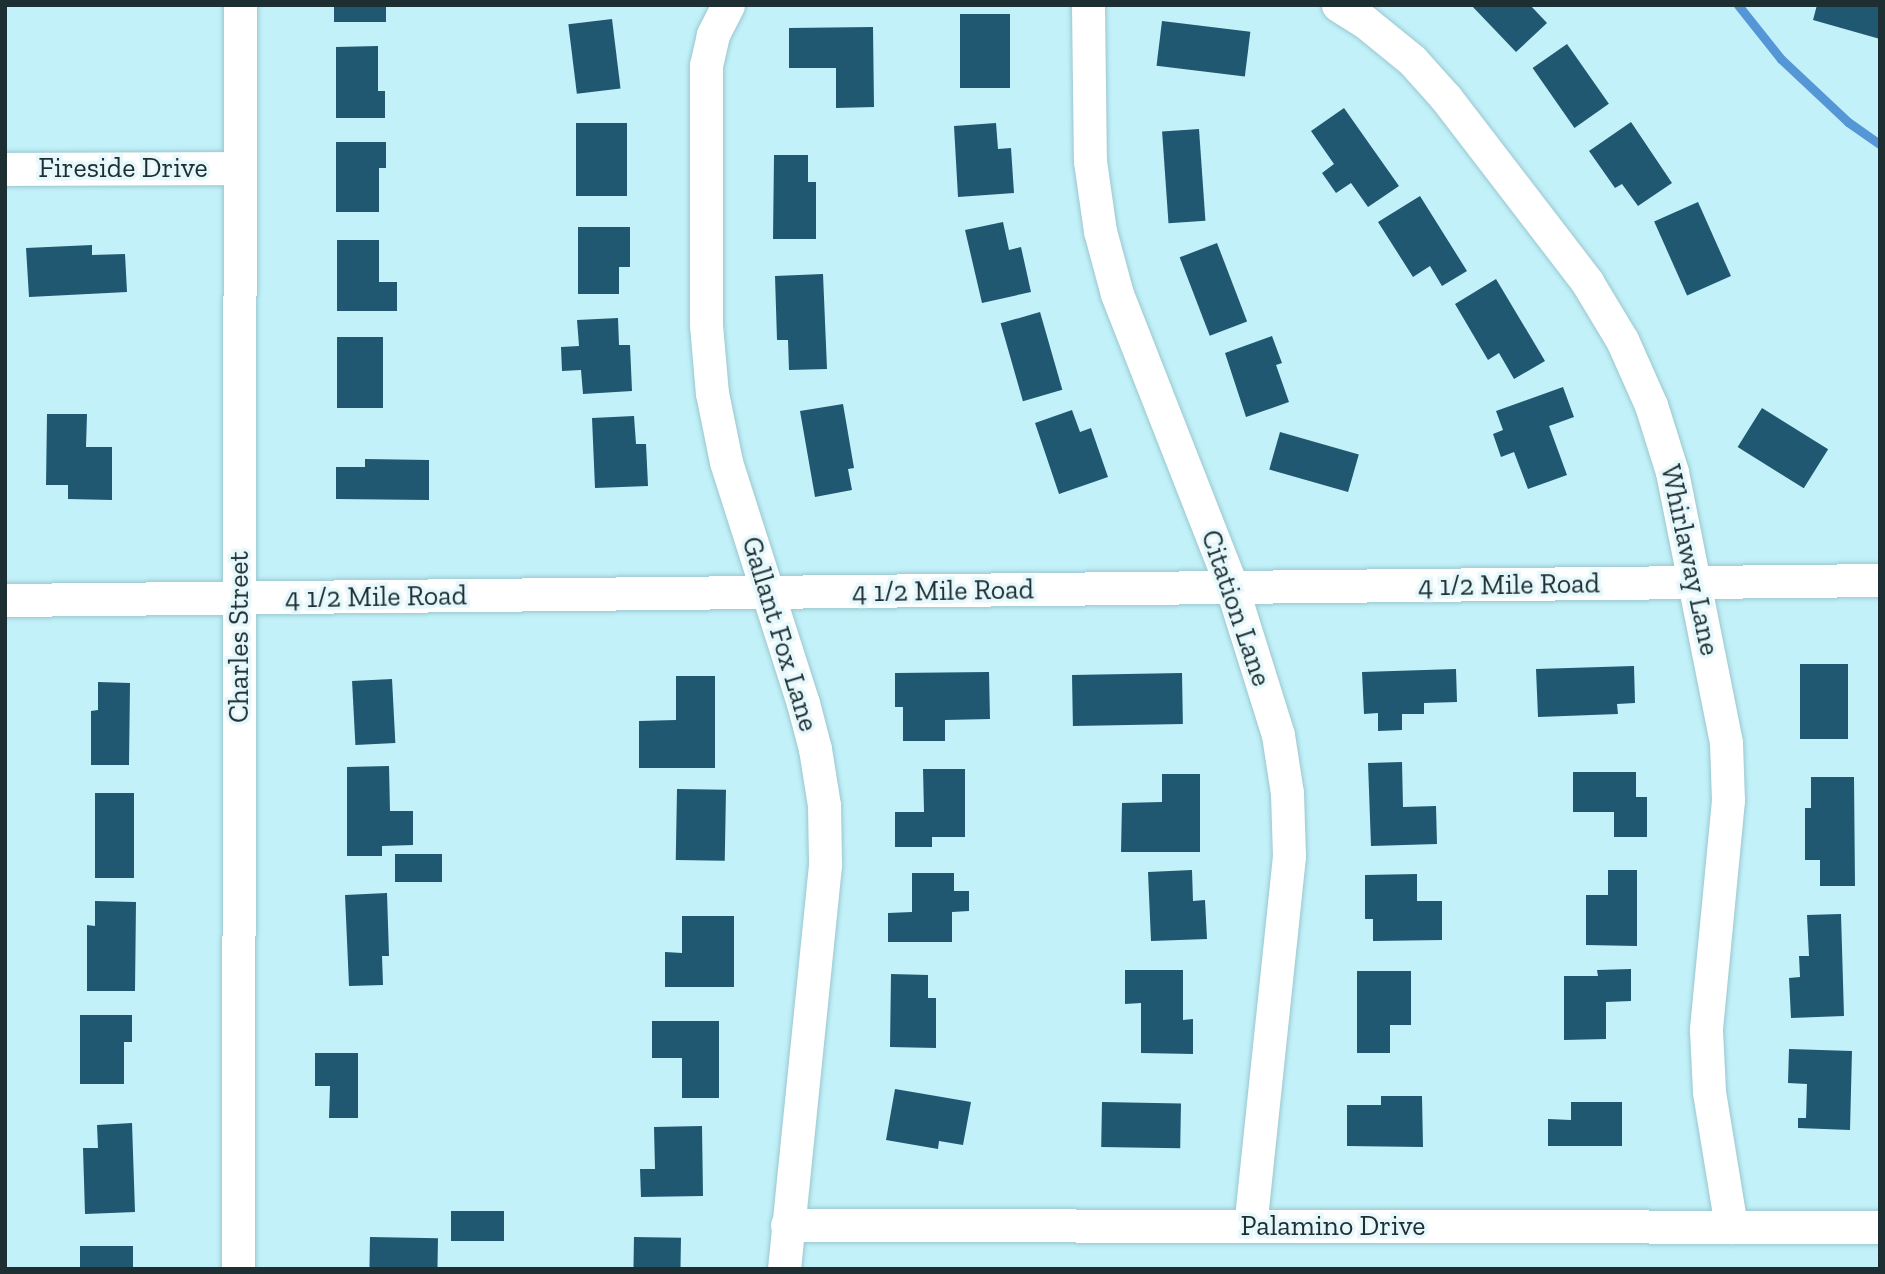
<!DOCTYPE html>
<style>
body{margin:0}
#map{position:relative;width:1885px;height:1274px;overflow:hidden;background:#c2f1f9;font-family:"Zilla Slab",serif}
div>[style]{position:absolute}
.stream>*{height:9px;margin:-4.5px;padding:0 4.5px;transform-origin:4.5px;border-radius:4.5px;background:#5597d6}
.building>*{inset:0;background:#1f5870;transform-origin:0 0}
.roads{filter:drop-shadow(0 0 2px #9ac7cf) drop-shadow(0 0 2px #9ac7cf)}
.minor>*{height:33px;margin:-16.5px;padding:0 16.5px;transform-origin:16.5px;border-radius:16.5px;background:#fff}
span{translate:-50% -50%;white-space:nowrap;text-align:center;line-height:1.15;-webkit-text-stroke:7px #e6f8fc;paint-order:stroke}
.street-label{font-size:28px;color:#1d2f33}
.frame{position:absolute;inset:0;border:7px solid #1d2f33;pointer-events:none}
</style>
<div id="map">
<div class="stream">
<i style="left:1738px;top:5px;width:69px;rotate:51.5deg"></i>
<i style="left:1781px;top:59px;width:92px;rotate:43.2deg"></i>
<i style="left:1848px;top:122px;width:39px;rotate:35deg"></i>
</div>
<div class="building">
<i style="left:334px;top:5px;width:52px;height:17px"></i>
<i style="clip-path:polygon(1471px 5px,1530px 5px,1547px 23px,1516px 52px)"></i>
<i style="clip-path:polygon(1817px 5px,1880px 5px,1880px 39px,1813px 20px)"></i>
<i style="left:960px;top:14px;width:50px;height:74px"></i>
<i style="left:612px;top:19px;width:70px;height:44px;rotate:83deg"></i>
<i style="left:1162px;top:21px;width:89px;height:45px;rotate:7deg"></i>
<i style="clip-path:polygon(873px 27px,874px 107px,836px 108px,836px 68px,789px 68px,789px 28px)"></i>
<i style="left:1567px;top:44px;width:73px;height:42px;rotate:55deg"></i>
<i style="clip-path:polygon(378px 46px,378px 91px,385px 91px,385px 118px,336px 118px,336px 47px)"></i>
<i style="clip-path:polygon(1344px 108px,1399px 186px,1368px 207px,1351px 183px,1336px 193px,1322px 173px,1334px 164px,1311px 131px)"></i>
<i style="clip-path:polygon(1631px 122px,1672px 183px,1638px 206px,1622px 184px,1615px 188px,1589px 151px)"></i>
<i style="left:576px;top:123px;width:51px;height:73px"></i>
<i style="clip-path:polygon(996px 123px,998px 149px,1011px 148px,1014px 193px,958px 197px,954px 126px)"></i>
<i style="left:1199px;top:129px;width:92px;height:37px;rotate:86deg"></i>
<i style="clip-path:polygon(336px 142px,386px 142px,386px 168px,379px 168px,379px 212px,336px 212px)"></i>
<i style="clip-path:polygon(774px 155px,808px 155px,808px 182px,816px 182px,816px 239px,773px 239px)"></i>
<i style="clip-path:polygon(1420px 196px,1467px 271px,1442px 286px,1430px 266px,1413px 277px,1378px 222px)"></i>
<i style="left:1698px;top:202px;width:81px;height:48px;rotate:66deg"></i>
<i style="clip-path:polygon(1003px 222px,1009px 250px,1021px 247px,1031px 292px,982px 303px,965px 230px)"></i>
<i style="clip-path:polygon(578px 227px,630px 227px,630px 267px,619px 267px,619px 294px,578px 294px)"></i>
<i style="clip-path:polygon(337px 240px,379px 240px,379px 282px,397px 282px,397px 311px,337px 311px)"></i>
<i style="left:1217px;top:243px;width:84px;height:40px;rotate:69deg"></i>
<i style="clip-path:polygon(92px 245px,92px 255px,125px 254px,127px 292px,29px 297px,26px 248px)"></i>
<i style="clip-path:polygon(823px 274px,827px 369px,789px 370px,788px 340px,777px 340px,775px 276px)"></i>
<i style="clip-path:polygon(1496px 279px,1545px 361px,1514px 379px,1499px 353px,1488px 360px,1455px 304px)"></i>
<i style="left:1040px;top:312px;width:81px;height:41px;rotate:74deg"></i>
<i style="clip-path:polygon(618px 318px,619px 345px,630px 345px,632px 391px,583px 394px,581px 370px,562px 371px,561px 347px,579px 346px,577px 320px)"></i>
<i style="clip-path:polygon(1272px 336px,1282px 363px,1276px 365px,1289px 402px,1246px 417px,1225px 353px)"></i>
<i style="left:337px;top:337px;width:46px;height:71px"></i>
<i style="clip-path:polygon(1563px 387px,1574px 417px,1549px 426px,1567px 475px,1528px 489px,1514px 452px,1501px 457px,1493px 434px,1503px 430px,1496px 411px)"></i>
<i style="clip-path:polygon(843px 404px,854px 468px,848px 469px,852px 490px,815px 497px,800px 411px)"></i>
<i style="left:1762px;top:408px;width:78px;height:46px;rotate:32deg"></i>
<i style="clip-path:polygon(1072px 410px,1080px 432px,1091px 428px,1108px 477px,1059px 494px,1035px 423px)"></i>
<i style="clip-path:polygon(47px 414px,87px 414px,86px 447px,112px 447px,112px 500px,68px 499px,68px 485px,46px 485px)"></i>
<i style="clip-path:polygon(634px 416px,636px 444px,646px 444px,648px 486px,595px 488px,592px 418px)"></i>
<i style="left:1280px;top:432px;width:82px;height:39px;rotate:16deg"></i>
<i style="clip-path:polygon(365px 459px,429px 460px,429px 500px,336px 499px,336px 467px,365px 467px)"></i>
<i style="left:1800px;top:664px;width:48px;height:75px"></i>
<i style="clip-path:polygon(1634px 666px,1635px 703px,1617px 704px,1618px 714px,1538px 717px,1536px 669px)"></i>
<i style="clip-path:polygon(1456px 669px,1457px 702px,1424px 703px,1424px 714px,1402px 714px,1402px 730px,1378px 731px,1378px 713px,1364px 714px,1362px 672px)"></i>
<i style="clip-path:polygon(989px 672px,990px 719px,945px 720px,945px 741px,903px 741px,903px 707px,895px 707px,895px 673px)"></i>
<i style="left:1182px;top:673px;width:51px;height:110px;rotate:89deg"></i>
<i style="clip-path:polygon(676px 676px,715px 676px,715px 768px,639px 768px,639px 721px,676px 720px)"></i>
<i style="left:392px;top:679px;width:64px;height:40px;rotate:87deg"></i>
<i style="clip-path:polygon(98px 682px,130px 683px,129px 765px,91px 765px,91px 711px,98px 710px)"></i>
<i style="clip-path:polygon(1402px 762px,1403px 807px,1436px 806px,1437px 844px,1371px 846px,1368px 763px)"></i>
<i style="clip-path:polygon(389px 766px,390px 811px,413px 811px,413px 845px,382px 846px,382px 856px,347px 856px,347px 767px)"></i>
<i style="clip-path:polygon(923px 769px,965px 769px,965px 837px,932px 837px,932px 847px,895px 847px,895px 812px,924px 812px)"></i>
<i style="clip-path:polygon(1573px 772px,1636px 772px,1636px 797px,1647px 797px,1647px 837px,1614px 837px,1614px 812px,1573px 812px)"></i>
<i style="clip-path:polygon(1162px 774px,1200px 774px,1200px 852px,1121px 852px,1122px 803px,1162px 802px)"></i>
<i style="clip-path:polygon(1811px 777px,1854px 777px,1855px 886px,1820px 886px,1820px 860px,1805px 860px,1805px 808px,1811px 808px)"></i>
<i style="left:677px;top:789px;width:49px;height:71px;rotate:1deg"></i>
<i style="left:95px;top:793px;width:39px;height:85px"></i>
<i style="left:395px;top:854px;width:47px;height:28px"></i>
<i style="clip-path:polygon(1192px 870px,1193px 901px,1205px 900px,1207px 939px,1151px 941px,1148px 872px)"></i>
<i style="clip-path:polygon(1608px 870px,1637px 870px,1637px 946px,1586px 945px,1586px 895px,1608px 895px)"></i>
<i style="clip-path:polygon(912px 873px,954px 873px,954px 891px,969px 891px,969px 911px,952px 912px,952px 942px,888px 942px,888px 913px,912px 912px)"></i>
<i style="clip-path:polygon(1417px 874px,1417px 901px,1442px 901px,1442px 940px,1373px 941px,1373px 919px,1365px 919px,1365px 875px)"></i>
<i style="clip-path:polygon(387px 893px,389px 956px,382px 956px,383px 985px,349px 986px,345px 895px)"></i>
<i style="clip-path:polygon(95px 901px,136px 902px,135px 991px,87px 991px,87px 925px,95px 926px)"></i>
<i style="clip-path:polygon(1841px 914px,1844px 1016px,1791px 1018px,1789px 978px,1800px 977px,1799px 956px,1809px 956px,1807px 915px)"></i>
<i style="clip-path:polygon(682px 916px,734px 916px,734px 987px,665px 987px,665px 952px,682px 953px)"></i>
<i style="clip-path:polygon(1631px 969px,1631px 1001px,1606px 1002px,1606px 1039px,1564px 1040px,1564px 976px,1598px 976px,1597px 970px)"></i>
<i style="clip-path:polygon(1125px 970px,1183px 970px,1183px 1020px,1193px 1019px,1193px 1054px,1141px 1053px,1141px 1003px,1125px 1004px)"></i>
<i style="clip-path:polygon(1357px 971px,1411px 971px,1411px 1025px,1390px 1025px,1390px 1053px,1357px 1053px)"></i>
<i style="clip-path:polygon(891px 974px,928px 975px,928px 998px,936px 998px,936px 1048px,890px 1047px)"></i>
<i style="clip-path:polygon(80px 1015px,132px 1015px,132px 1042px,124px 1042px,124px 1084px,80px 1084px)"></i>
<i style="clip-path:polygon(652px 1021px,719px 1021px,719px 1098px,682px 1098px,682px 1058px,652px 1058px)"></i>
<i style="clip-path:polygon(1789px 1049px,1852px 1051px,1850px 1130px,1798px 1128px,1798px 1118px,1806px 1118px,1807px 1084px,1788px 1083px)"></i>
<i style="clip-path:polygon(315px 1053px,358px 1053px,358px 1118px,329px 1118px,330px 1086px,315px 1086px)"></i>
<i style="clip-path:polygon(895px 1089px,971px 1102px,963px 1145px,939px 1141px,938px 1149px,886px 1140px)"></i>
<i style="clip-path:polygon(1381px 1096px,1422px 1096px,1423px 1147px,1347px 1146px,1347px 1105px,1381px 1105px)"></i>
<i style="left:1102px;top:1102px;width:79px;height:45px;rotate:1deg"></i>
<i style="clip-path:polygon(1571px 1102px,1622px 1102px,1622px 1146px,1548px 1146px,1548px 1119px,1571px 1120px)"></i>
<i style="clip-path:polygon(132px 1123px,135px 1212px,85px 1214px,83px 1148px,98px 1148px,97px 1125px)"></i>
<i style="clip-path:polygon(702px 1126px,703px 1196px,641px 1197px,640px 1169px,655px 1169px,654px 1127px)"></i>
<i style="left:451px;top:1211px;width:53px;height:30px"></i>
<i style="left:370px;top:1237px;width:68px;height:32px;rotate:1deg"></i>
<i style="left:634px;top:1237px;width:47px;height:32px;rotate:1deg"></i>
<i style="left:80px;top:1246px;width:53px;height:23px"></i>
</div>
<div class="roads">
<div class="minor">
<i style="left:728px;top:5px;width:34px;rotate:117deg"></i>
<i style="left:713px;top:35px;width:31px;rotate:103deg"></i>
<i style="left:706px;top:65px;width:260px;rotate:90deg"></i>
<i style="left:706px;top:325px;width:68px;rotate:85deg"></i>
<i style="left:712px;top:393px;width:70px;rotate:78.5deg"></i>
<i style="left:726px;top:462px;width:253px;rotate:72.3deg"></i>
<i style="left:803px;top:703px;width:48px;rotate:75.4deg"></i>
<i style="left:815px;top:749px;width:57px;rotate:80.9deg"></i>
<i style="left:824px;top:805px;width:60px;rotate:89deg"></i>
<i style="left:825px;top:865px;width:406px;rotate:95.8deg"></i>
<i style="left:1088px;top:5px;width:156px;rotate:89.3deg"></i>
<i style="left:1090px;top:161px;width:71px;rotate:81.9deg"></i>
<i style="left:1100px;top:231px;width:65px;rotate:74.9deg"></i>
<i style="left:1117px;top:294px;width:316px;rotate:68.6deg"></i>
<i style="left:1232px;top:588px;width:154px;rotate:72.6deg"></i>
<i style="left:1278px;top:735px;width:59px;rotate:81.2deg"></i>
<i style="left:1287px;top:793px;width:63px;rotate:88.2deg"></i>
<i style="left:1289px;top:856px;width:372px;rotate:96deg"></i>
<i style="left:1338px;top:5px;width:31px;rotate:32deg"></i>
<i style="left:1364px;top:21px;width:62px;rotate:39.1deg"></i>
<i style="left:1412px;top:60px;width:51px;rotate:48.2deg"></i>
<i style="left:1446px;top:98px;width:232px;rotate:52.5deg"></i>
<i style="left:1587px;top:282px;width:68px;rotate:58.9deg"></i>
<i style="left:1622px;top:340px;width:71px;rotate:66deg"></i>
<i style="left:1651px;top:405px;width:70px;rotate:72.6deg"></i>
<i style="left:1672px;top:472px;width:276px;rotate:78.7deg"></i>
<i style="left:1726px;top:743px;width:57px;rotate:88deg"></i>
<i style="left:1728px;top:800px;width:231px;rotate:95.5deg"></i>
<i style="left:1706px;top:1030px;width:62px;rotate:87.2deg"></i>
<i style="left:1709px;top:1092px;width:137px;rotate:80.7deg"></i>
<i style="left:5px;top:169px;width:235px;rotate:-0.2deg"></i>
<i style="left:5px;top:600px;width:1875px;rotate:-0.61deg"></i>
<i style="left:787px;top:1225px;width:1093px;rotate:0.1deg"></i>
<i style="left:238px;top:1269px;width:1264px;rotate:-89.91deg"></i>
</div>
</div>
<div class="street-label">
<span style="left:123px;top:168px">Fireside Drive</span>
<span style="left:1690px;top:560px;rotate:78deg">Whirlaway Lane</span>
<span style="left:1509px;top:585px;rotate:-1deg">4 1/2 Mile Road</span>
<span style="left:943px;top:591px;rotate:-1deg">4 1/2 Mile Road</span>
<span style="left:376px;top:597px;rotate:-1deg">4 1/2 Mile Road</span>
<span style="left:1236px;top:608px;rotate:71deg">Citation Lane</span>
<span style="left:780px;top:634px;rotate:73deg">Gallant Fox Lane</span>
<span style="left:239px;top:637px;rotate:-90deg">Charles Street</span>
<span style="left:1333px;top:1226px">Palamino Drive</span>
</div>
<div class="frame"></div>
</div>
